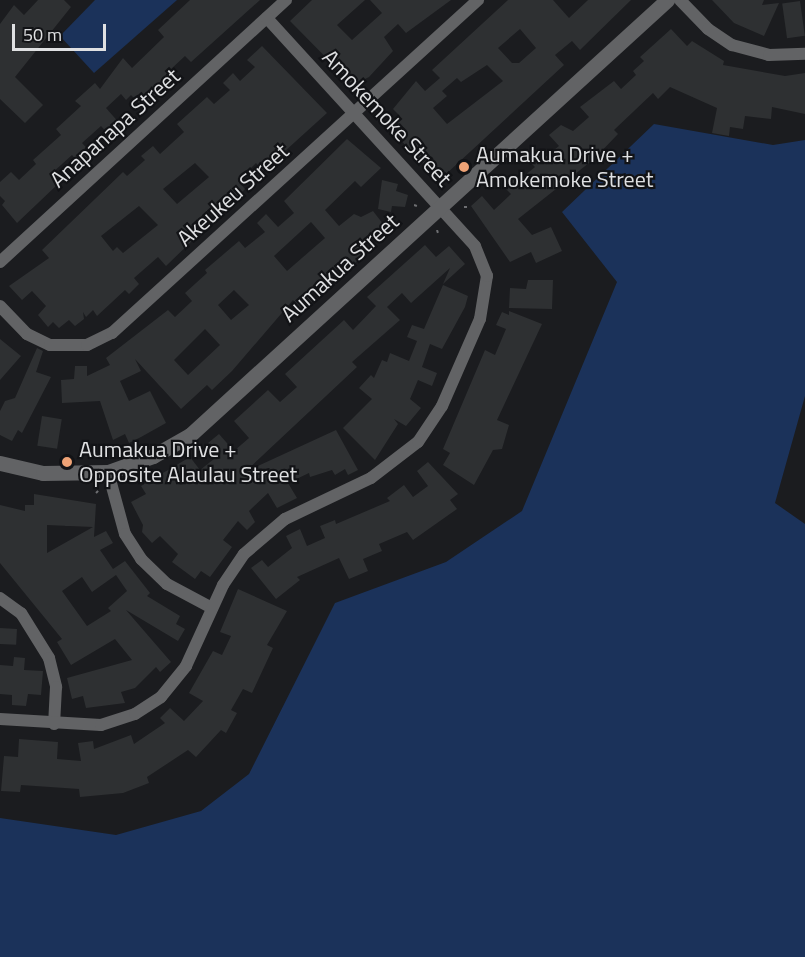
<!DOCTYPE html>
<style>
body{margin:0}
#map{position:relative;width:805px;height:957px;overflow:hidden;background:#1b1c1f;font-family:"Titillium Web",sans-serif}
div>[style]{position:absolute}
.green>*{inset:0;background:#1b325a}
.building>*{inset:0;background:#2e3032;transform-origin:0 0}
.path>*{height:2px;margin-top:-1px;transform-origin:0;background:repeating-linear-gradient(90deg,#6e6f72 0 4.5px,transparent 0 7.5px)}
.minor>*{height:12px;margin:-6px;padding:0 6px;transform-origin:6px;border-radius:6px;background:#626365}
.tertiary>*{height:15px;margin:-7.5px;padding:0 7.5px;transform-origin:7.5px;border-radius:7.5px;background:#626365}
.dots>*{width:16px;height:16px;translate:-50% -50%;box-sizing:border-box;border:3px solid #121316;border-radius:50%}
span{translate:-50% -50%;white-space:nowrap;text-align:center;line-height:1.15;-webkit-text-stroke:4.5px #121316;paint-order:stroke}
.street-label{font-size:22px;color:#dfe0e2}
.poi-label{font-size:22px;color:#dfe0e2}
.left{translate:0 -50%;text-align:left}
.scale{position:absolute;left:12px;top:24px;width:94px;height:27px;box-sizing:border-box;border:3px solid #dfe0e2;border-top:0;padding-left:8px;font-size:18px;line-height:21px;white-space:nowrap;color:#dfe0e2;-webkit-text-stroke:4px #121316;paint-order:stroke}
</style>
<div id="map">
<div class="green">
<i style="clip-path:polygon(95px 0,177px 0,94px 73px,60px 36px)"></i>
<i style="clip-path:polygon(654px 124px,773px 145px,805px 140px,805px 396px,775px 503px,805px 524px,805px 957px,0 957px,0 818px,116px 835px,201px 811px,249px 774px,335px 603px,446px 562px,522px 511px,617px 282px,562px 212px)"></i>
</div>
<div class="building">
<i style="clip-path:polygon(38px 0,64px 0,71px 7px,15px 77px,43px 105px,25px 123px,0 99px,0 24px,14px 5px,24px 15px)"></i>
<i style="clip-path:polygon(190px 0,260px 0,191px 62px,185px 56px,170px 70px,178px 79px,142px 106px,131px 95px,126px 100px,121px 94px,106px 108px,121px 125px,110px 136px,101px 126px,82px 143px,94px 156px,82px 167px,72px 155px,51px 174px,58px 184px,17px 223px,2px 205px,5px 201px,0 196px,0 182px,11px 172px,19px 180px,36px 164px,33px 160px,61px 135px,56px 129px,81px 106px,75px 101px,95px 83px,100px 89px,123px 58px,132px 68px,164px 37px,158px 30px)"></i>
<i style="clip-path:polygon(312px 0,365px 0,337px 25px,352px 40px,382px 13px,370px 0,451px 0,406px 33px,398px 24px,384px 37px,393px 51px,369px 77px,353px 85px,290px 21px)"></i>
<i style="clip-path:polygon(evenodd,508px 0,553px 0,569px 18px,588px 0,631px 0,580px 50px,572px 41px,555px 55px,564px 65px,445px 175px,442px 171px,435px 176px,388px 127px,400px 116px,393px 109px,416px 81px,425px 91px,440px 78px,432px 70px,508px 0,520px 29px,536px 48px,519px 63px,512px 63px,498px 48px,520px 29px,508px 0,487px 65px,503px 81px,447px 124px,433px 108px,447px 96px,442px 91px,457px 78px,461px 82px,487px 65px)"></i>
<i style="clip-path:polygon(712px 0,764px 0,762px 5px,779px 3px,764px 36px,734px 23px)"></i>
<i style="left:800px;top:1px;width:35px;height:18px;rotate:82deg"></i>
<i style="clip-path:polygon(671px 29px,687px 46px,692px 41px,724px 61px,723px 65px,785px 76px,805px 73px,805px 114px,772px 107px,771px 119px,745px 116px,743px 129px,730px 127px,729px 136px,712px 133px,717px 108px,670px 87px,658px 99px,653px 93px,614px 130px,618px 134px,594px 159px,518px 219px,532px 235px,551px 227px,562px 251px,536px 263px,531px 252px,510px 262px,471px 206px,482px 196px,494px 210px,511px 194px,502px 185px,513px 175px,518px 181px,535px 167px,527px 159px,537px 150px,544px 158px,559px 146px,549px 135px,561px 125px,573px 131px,589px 117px,580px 107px,614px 81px,621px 89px,636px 75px,633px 71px,644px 61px,640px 57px)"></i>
<i style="clip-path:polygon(evenodd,262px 46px,327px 113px,263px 171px,256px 163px,238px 181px,245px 189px,220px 216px,211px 207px,187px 230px,195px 238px,166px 266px,158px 257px,134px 278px,139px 284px,129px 294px,125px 290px,97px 316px,93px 310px,86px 317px,83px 312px,84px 319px,75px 326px,69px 320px,59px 328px,53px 322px,48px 327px,38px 315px,46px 306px,32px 291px,22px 300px,9px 286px,49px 258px,42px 250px,123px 172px,127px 176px,145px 160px,141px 156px,153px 146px,160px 154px,184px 132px,177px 124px,207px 97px,214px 104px,230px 90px,223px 83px,233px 73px,240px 81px,255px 67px,247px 60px,262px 46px,195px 163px,209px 177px,177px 204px,163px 189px,195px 163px,262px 46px,139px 206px,158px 225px,123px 253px,117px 247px,113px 251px,101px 236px,139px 206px)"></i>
<i style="clip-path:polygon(evenodd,347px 139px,381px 168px,361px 187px,355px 181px,325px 210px,339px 226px,354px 214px,361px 217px,373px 211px,387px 229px,360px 248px,363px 255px,355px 263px,339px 268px,309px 296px,313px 301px,303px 310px,293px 300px,232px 371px,212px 390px,207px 385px,181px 409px,135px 359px,141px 371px,120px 381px,129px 401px,150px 391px,166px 423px,141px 437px,129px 443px,125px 434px,113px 440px,100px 401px,62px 403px,61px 380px,74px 379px,75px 366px,87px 366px,87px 376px,110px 365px,106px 358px,168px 310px,175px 317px,192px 301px,185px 293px,207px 273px,205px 270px,239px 241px,245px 248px,265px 232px,257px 223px,266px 214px,278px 227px,294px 213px,284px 201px,347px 139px,311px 222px,325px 238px,287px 271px,274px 256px,311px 222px,347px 139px,234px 290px,249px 305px,231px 320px,218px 305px,234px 290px,347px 139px,205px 329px,220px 345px,188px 375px,174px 360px,205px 329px)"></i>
<i style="clip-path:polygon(382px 180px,398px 184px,396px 191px,408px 195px,405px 207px,392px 206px,391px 212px,378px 209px)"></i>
<i style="clip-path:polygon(425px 245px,436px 257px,449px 246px,465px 264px,443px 284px,450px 268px,411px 303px,402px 293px,387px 307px,400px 320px,352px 362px,357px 367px,245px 472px,336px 430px,358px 470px,348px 475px,345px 469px,335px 475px,332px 470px,310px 477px,309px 473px,288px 483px,297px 498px,277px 508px,268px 493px,249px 511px,255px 522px,247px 530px,238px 521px,223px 540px,232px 547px,210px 577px,201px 571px,195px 579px,172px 562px,178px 554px,160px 536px,152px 543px,142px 532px,143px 525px,131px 502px,146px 494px,141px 486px,190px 457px,200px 470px,219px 455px,208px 443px,219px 434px,234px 451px,249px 438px,234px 421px,268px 390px,280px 402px,297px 387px,285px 374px,344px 320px,353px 330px,376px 306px,367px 297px)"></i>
<i style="clip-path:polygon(528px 280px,553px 280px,552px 309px,509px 308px,510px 288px,526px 289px)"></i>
<i style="clip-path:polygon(443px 285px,468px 296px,465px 307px,442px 349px,430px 344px,422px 367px,437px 373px,432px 386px,418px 380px,410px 399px,421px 408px,406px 426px,394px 419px,398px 424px,375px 460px,343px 428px,372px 399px,359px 388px,371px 375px,374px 378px,382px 360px,387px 362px,390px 353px,409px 361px,417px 341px,407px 337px,412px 325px,424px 329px)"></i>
<i style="clip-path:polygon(509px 311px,542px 324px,497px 420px,509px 425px,502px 449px,493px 450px,474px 485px,443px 465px,450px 453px,443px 449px,485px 350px,495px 355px,506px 329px,496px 325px,502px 312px,509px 315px)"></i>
<i style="clip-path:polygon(0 339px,21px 356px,0 380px)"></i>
<i style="clip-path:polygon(37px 348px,43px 351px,36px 372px,51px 377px,22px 433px,18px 430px,12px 441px,0 435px,0 411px,5px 401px,15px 398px)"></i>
<i style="left:42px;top:416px;width:20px;height:30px;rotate:9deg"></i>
<i style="clip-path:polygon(428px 462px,458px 494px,450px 500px,457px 509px,413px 540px,407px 532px,379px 544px,382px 551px,363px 559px,368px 571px,349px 579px,339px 558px,297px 577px,300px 580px,276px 599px,251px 568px,262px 560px,268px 567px,292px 548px,286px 536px,300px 529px,307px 546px,325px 538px,320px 526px,335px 520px,336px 524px,390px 501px,387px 498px,404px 485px,413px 497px,428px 486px,417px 471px)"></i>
<i style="clip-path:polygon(evenodd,34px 494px,96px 504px,94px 537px,106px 531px,113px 543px,100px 550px,113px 569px,125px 561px,150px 593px,147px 596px,180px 616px,176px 624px,185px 629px,178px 641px,126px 610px,171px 662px,160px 672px,156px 667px,135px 688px,121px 692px,125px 703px,86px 708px,83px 696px,72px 699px,67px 678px,132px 660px,115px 639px,71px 665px,57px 642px,62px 639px,0 563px,0 505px,25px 511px,25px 505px,34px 505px,34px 494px,47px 525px,93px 527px,47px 553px,47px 525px,34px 494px,116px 575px,127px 591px,108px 608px,111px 611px,87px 626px,62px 591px,82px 577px,92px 592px,116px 575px)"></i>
<i style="clip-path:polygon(238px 589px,287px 611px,267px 645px,273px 648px,252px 693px,243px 689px,231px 710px,237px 713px,226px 733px,221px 730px,196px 757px,188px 750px,147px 777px,149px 783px,123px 793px,80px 797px,79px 789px,21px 785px,20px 792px,1px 791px,4px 756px,18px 757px,19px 739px,58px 742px,57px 759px,81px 761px,78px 743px,93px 741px,94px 749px,131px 735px,134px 744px,165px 723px,160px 718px,170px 708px,184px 721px,203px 701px,189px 693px,213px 651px,222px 655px,231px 636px,220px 632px)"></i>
<i style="left:0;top:628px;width:17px;height:16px;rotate:3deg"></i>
<i style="clip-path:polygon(14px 657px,25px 658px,24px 670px,43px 671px,41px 695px,28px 694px,26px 706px,12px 705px,12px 695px,0 694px,0 665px,13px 666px)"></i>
</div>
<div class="path">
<i style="left:440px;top:180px;width:4px;rotate:90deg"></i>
<i style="left:414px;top:205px;width:3px;rotate:18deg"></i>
<i style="left:464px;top:207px;width:3px"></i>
<i style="left:437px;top:230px;width:3px;rotate:72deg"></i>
<i style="left:96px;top:493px;width:3px;rotate:-45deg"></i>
</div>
<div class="minor">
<i style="left:680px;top:0;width:40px;rotate:46deg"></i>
<i style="left:708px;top:29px;width:29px;rotate:34deg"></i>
<i style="left:732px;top:45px;width:38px;rotate:15deg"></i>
<i style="left:769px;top:55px;width:36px;rotate:-2deg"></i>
<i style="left:0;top:262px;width:388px;rotate:-42.5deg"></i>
<i style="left:0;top:306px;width:39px;rotate:46deg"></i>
<i style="left:27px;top:334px;width:25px;rotate:26deg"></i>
<i style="left:50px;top:345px;width:37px"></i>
<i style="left:87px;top:345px;width:28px;rotate:-26deg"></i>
<i style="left:112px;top:333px;width:495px;rotate:-42.3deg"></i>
<i style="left:108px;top:472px;width:64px;rotate:74.7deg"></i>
<i style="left:125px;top:534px;width:30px;rotate:57deg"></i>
<i style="left:141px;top:559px;width:36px;rotate:44deg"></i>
<i style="left:167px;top:584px;width:51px;rotate:28.1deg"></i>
<i style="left:0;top:598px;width:26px;rotate:36deg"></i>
<i style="left:21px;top:613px;width:53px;rotate:58.1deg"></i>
<i style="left:49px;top:658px;width:30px;rotate:76deg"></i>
<i style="left:56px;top:687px;width:37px;rotate:93deg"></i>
<i style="left:0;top:719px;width:101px;rotate:3.4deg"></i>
<i style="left:101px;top:725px;width:36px;rotate:-18deg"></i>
<i style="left:135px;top:714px;width:31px;rotate:-33deg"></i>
<i style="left:161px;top:697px;width:40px;rotate:-51deg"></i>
<i style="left:186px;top:666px;width:89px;rotate:-65.4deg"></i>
<i style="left:223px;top:585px;width:37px;rotate:-56deg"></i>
<i style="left:244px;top:554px;width:54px;rotate:-40.5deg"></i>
<i style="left:285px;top:519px;width:95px;rotate:-25.5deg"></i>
<i style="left:371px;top:478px;width:59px;rotate:-37.5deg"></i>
<i style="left:418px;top:442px;width:43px;rotate:-56.3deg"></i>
<i style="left:442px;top:406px;width:95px;rotate:-66.4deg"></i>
<i style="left:480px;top:319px;width:44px;rotate:-80.8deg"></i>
<i style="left:487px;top:276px;width:32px;rotate:-112deg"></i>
<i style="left:475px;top:246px;width:309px;rotate:-132.4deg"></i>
</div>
<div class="tertiary">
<i style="left:0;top:463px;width:44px;rotate:13.1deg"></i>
<i style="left:43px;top:473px;width:65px;rotate:-0.9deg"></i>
<i style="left:108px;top:472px;width:48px;rotate:-19.6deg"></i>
<i style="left:153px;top:456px;width:43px;rotate:-29.6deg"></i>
<i style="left:190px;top:435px;width:646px;rotate:-42.36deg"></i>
</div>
<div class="dots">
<i style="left:464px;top:167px;background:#efa376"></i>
<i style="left:67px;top:462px;background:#efa376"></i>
</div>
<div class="street-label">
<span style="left:387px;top:118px;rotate:47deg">Amokemoke Street</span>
<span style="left:115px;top:128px;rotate:-42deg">Anapanapa Street</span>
<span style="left:233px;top:195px;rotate:-42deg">Akeukeu Street</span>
<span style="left:340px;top:268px;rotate:-42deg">Aumakua Street</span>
</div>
<div class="poi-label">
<span class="left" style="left:476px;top:167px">Aumakua Drive +<br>Amokemoke Street</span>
<span class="left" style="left:79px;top:462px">Aumakua Drive +<br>Opposite Alaulau Street</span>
</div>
<div class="scale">50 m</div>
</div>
